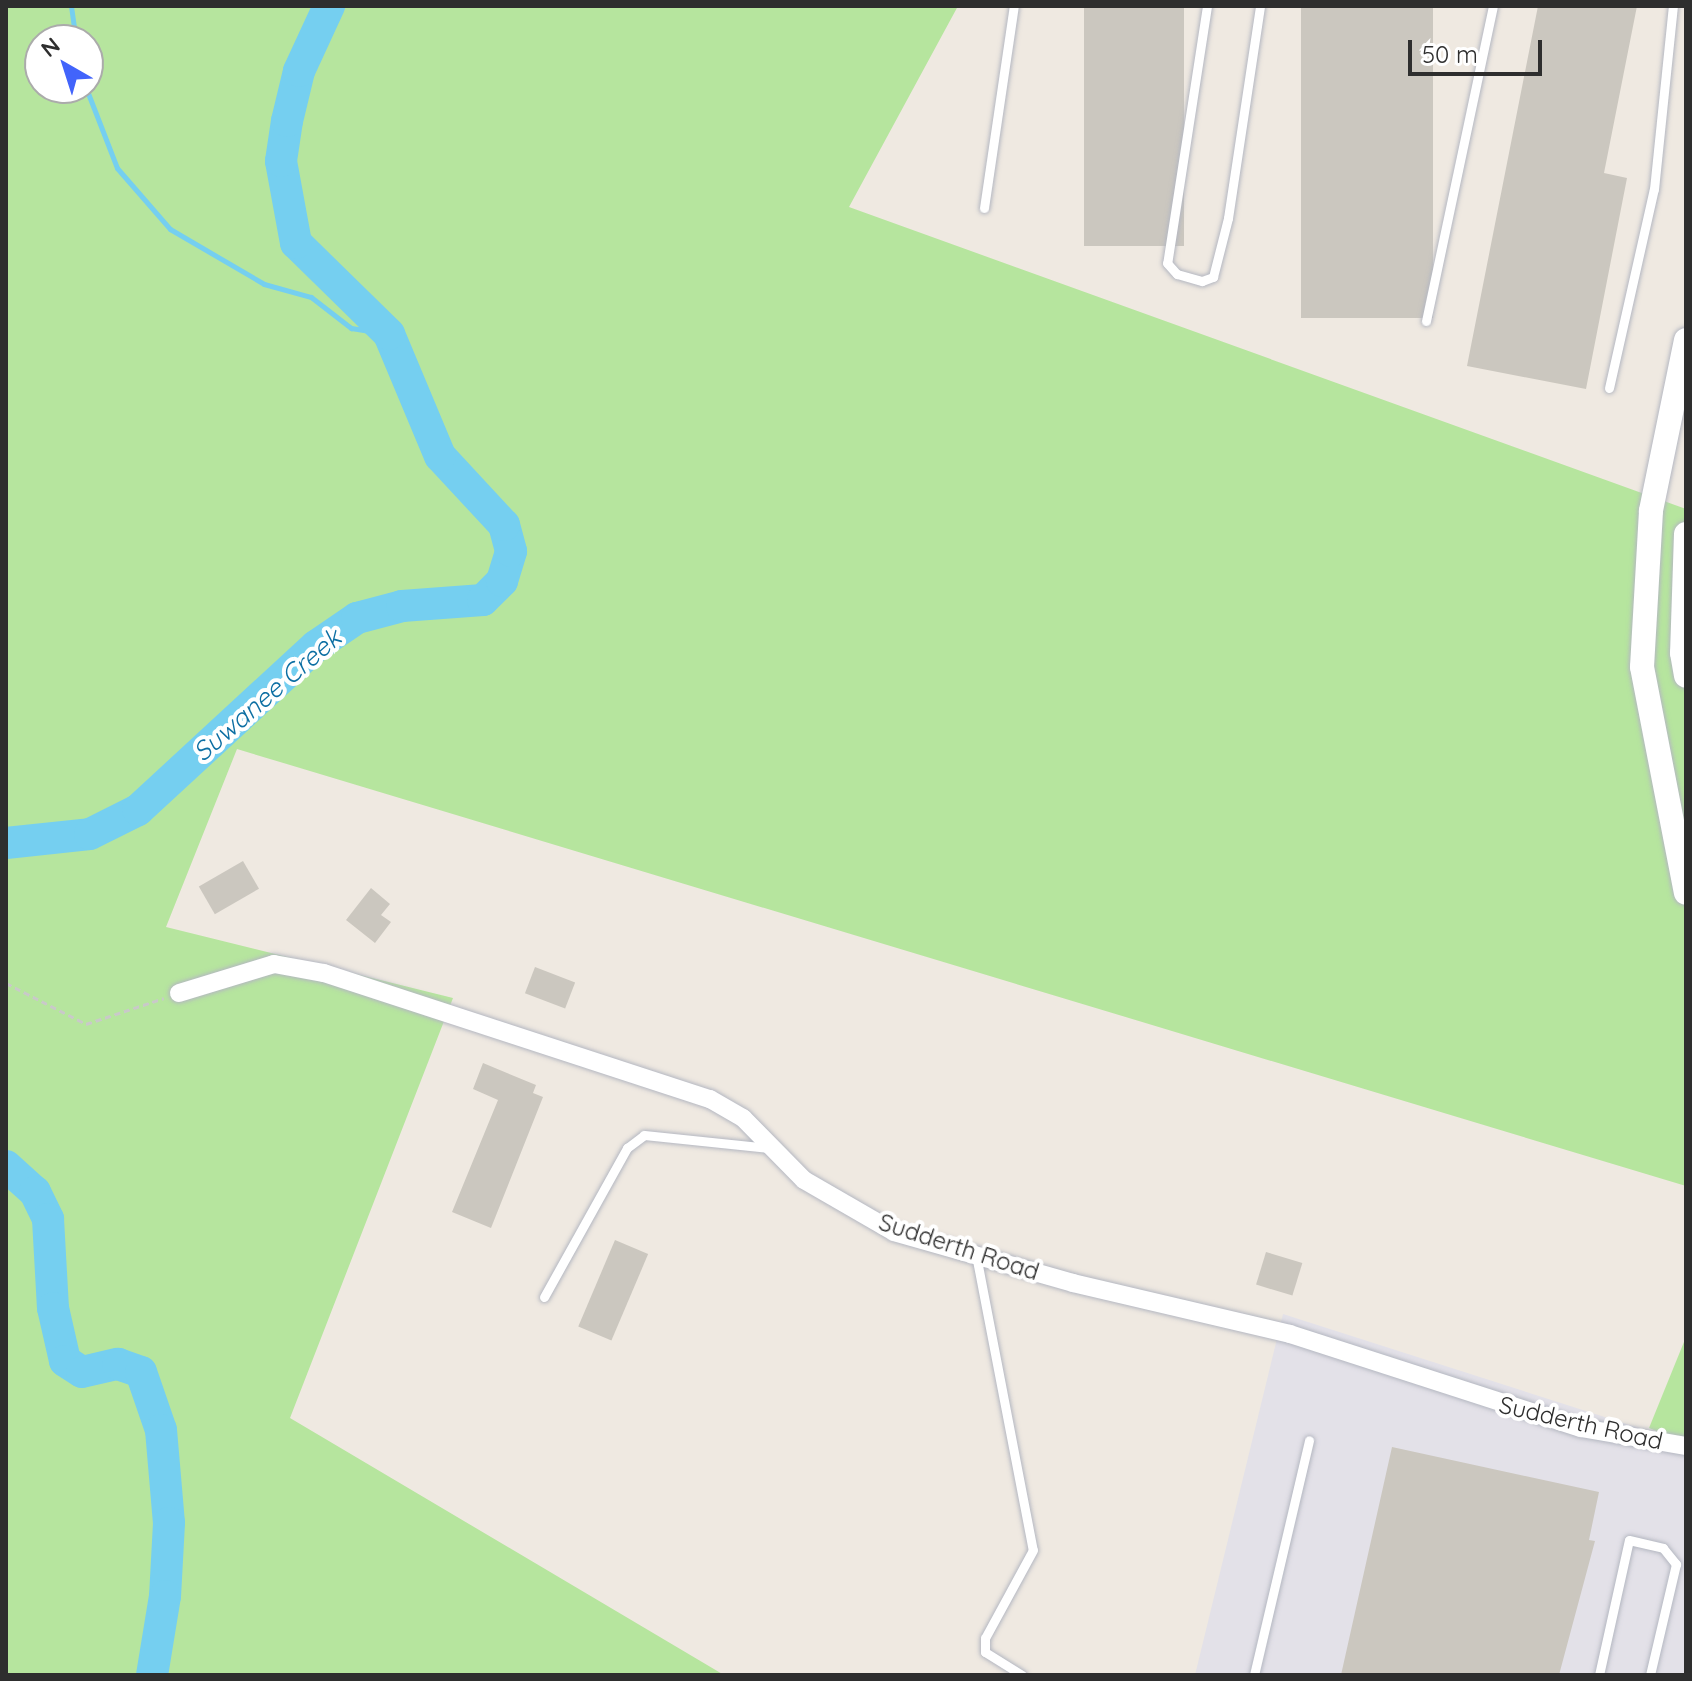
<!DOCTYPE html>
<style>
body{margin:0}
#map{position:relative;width:1692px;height:1681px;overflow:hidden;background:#efe9e1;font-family:Quicksand,sans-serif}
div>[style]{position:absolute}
.industrial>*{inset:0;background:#e3e1e8}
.green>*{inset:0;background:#b6e59e}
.stream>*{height:5px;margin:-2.5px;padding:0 2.5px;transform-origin:2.5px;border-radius:2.5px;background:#75cff0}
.river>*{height:32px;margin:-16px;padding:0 16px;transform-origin:16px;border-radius:16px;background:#75cff0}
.building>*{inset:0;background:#cbc7bf;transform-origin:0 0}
.path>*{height:3px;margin-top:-1.5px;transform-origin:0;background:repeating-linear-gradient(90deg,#c9c9c9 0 6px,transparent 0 10px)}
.roads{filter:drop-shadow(0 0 2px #b4b7c1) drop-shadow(0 0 2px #b4b7c1)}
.lane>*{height:9px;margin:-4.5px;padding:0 4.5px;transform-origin:4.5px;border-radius:4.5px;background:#fff}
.street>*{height:18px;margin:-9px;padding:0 9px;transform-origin:9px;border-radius:9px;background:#fff}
.secondary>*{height:24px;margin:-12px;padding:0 12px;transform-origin:12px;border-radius:12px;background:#fff}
span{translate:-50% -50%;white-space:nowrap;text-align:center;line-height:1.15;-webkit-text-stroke:8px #fff;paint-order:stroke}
.street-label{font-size:24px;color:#2e2e2e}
.water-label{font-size:26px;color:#0d6fa3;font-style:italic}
.frame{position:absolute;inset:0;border:8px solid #2e2e2e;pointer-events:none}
.north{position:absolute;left:24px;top:24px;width:80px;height:80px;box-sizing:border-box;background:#fff;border:2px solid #ababab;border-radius:50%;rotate:321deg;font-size:22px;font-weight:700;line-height:32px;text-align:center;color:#2e2e2e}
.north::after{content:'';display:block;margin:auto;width:28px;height:36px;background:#4264fb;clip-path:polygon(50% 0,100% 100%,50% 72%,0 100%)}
.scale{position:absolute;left:1408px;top:40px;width:134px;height:36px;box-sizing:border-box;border:4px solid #2e2e2e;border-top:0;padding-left:10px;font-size:24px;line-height:28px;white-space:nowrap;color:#2e2e2e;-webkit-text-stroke:6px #fff;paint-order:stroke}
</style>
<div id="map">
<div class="industrial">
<i style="clip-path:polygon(1283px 1314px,1686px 1443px,1686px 1675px,1195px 1675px)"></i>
</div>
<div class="green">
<i style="clip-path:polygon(evenodd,6px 6px,958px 6px,849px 207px,1686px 509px,1686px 1186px,237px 749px,166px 927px,453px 998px,290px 1418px,724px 1675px,6px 1675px,6px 6px,40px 40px,88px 40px,88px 88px,40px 88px,40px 40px)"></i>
<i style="clip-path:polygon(1686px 1337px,1686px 1443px,1649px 1428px)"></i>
</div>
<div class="stream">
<i style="left:71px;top:6px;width:34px;rotate:82deg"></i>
<i style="left:86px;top:88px;width:86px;rotate:68.8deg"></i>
<i style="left:117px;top:168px;width:81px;rotate:49deg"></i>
<i style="left:170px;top:229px;width:109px;rotate:30.3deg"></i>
<i style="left:264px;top:284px;width:49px;rotate:15.5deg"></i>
<i style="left:311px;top:297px;width:51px;rotate:37.8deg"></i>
<i style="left:351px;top:328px;width:38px;rotate:9deg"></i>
</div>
<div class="river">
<i style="left:6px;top:843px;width:84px;rotate:-6.1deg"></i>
<i style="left:90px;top:834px;width:54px;rotate:-26.6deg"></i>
<i style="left:138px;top:810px;width:242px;rotate:-42.7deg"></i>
<i style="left:316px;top:646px;width:50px;rotate:-34.3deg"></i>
<i style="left:357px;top:618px;width:47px;rotate:-14.9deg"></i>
<i style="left:402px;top:606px;width:81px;rotate:-4.2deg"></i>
<i style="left:483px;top:600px;width:27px;rotate:-45deg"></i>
<i style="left:502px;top:581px;width:31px;rotate:-73deg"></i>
<i style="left:511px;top:551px;width:27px;rotate:-105deg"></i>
<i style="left:504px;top:525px;width:94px;rotate:-132.8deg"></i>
<i style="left:440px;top:456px;width:132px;rotate:-112.7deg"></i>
<i style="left:389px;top:334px;width:130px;rotate:-135.6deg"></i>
<i style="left:296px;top:243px;width:83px;rotate:-100.4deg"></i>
<i style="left:281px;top:161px;width:40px;rotate:-81.5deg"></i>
<i style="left:287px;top:121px;width:51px;rotate:-76.5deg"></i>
<i style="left:299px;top:71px;width:72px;rotate:-65.2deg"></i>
<i style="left:6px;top:1166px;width:39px;rotate:42deg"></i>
<i style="left:35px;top:1192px;width:30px;rotate:64deg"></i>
<i style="left:48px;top:1219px;width:89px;rotate:86.8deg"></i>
<i style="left:53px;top:1308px;width:54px;rotate:77.2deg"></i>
<i style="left:65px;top:1361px;width:20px;rotate:33deg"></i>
<i style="left:82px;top:1372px;width:37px;rotate:-13deg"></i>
<i style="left:118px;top:1364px;width:24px;rotate:19deg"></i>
<i style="left:141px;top:1372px;width:61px;rotate:71deg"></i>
<i style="left:161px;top:1430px;width:93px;rotate:85.1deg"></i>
<i style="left:169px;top:1523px;width:73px;rotate:93.1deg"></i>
<i style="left:165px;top:1596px;width:80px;rotate:99.3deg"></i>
</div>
<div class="building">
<i style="left:1084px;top:6px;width:100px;height:240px"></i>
<i style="left:1301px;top:6px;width:132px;height:312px"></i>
<i style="clip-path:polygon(1538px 6px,1637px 6px,1604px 173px,1627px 178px,1586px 389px,1467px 366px)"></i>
<i style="left:243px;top:861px;width:32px;height:51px;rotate:60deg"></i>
<i style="clip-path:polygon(371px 888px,390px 904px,381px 915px,391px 922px,375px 943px,346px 920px)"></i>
<i style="left:535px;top:967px;width:43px;height:28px;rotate:21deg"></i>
<i style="clip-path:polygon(483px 1063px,536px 1085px,533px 1093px,543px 1097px,491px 1228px,452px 1212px,498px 1100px,473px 1089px)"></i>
<i style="left:615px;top:1240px;width:36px;height:94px;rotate:23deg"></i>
<i style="left:1266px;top:1252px;width:38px;height:34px;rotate:17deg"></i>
<i style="clip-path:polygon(1392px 1447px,1599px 1492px,1589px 1540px,1595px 1541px,1559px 1675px,1341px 1675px)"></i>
</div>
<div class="path">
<i style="left:6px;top:983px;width:90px;rotate:27.1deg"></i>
<i style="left:86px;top:1024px;width:82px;rotate:-18.4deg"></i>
</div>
<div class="roads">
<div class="lane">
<i style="left:1207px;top:6px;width:260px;rotate:98.8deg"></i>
<i style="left:1167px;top:263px;width:15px;rotate:48deg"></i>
<i style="left:1177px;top:274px;width:26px;rotate:16deg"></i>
<i style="left:1202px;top:281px;width:12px;rotate:-20deg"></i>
<i style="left:1213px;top:277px;width:61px;rotate:-75.7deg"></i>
<i style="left:1228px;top:218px;width:214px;rotate:-81.4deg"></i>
<i style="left:984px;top:208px;width:204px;rotate:-81.6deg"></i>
<i style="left:1426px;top:321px;width:322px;rotate:-78deg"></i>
<i style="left:1609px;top:388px;width:204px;rotate:-77.3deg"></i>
<i style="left:1654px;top:189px;width:184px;rotate:-84.1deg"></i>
<i style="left:976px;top:1255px;width:300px;rotate:79.1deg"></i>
<i style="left:1033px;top:1550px;width:100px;rotate:118.6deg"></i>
<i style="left:985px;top:1638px;width:14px;rotate:90deg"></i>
<i style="left:985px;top:1652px;width:44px;rotate:31.9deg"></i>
<i style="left:544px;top:1297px;width:171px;rotate:-60.9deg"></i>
<i style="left:627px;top:1148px;width:21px;rotate:-37deg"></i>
<i style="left:644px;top:1135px;width:126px;rotate:5.9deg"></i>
<i style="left:1254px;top:1675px;width:241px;rotate:-76.8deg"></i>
<i style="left:1599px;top:1675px;width:138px;rotate:-77.5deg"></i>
<i style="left:1629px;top:1540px;width:35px;rotate:13deg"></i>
<i style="left:1663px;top:1548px;width:21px;rotate:51deg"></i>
<i style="left:1676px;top:1564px;width:114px;rotate:103.2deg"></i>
</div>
<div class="street">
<i style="left:179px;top:993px;width:99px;rotate:-17deg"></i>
<i style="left:274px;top:964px;width:51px;rotate:10.2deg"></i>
<i style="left:324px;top:973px;width:406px;rotate:18.1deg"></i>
<i style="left:710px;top:1099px;width:38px;rotate:30deg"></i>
<i style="left:743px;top:1118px;width:87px;rotate:45.5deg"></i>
<i style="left:804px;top:1180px;width:104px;rotate:30deg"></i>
<i style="left:894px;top:1232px;width:186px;rotate:15.9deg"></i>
<i style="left:1073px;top:1283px;width:223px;rotate:13.2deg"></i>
<i style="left:1290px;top:1334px;width:306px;rotate:17.9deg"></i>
<i style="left:1581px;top:1428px;width:107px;rotate:9.7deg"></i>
</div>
<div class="secondary">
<i style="left:1686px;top:340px;width:175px;rotate:101.6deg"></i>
<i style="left:1651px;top:511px;width:156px;rotate:93.3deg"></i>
<i style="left:1642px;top:667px;width:230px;rotate:79deg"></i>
<i style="left:1686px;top:534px;width:119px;rotate:91.9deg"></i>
<i style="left:1682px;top:653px;width:23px;rotate:80deg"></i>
</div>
</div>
<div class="street-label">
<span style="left:959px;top:1247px;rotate:18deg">Sudderth Road</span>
<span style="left:1581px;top:1423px;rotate:13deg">Sudderth Road</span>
</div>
<div class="water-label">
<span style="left:267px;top:695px;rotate:-41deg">Suwanee Creek</span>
</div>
<div class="frame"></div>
<div class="north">N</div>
<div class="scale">50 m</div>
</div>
